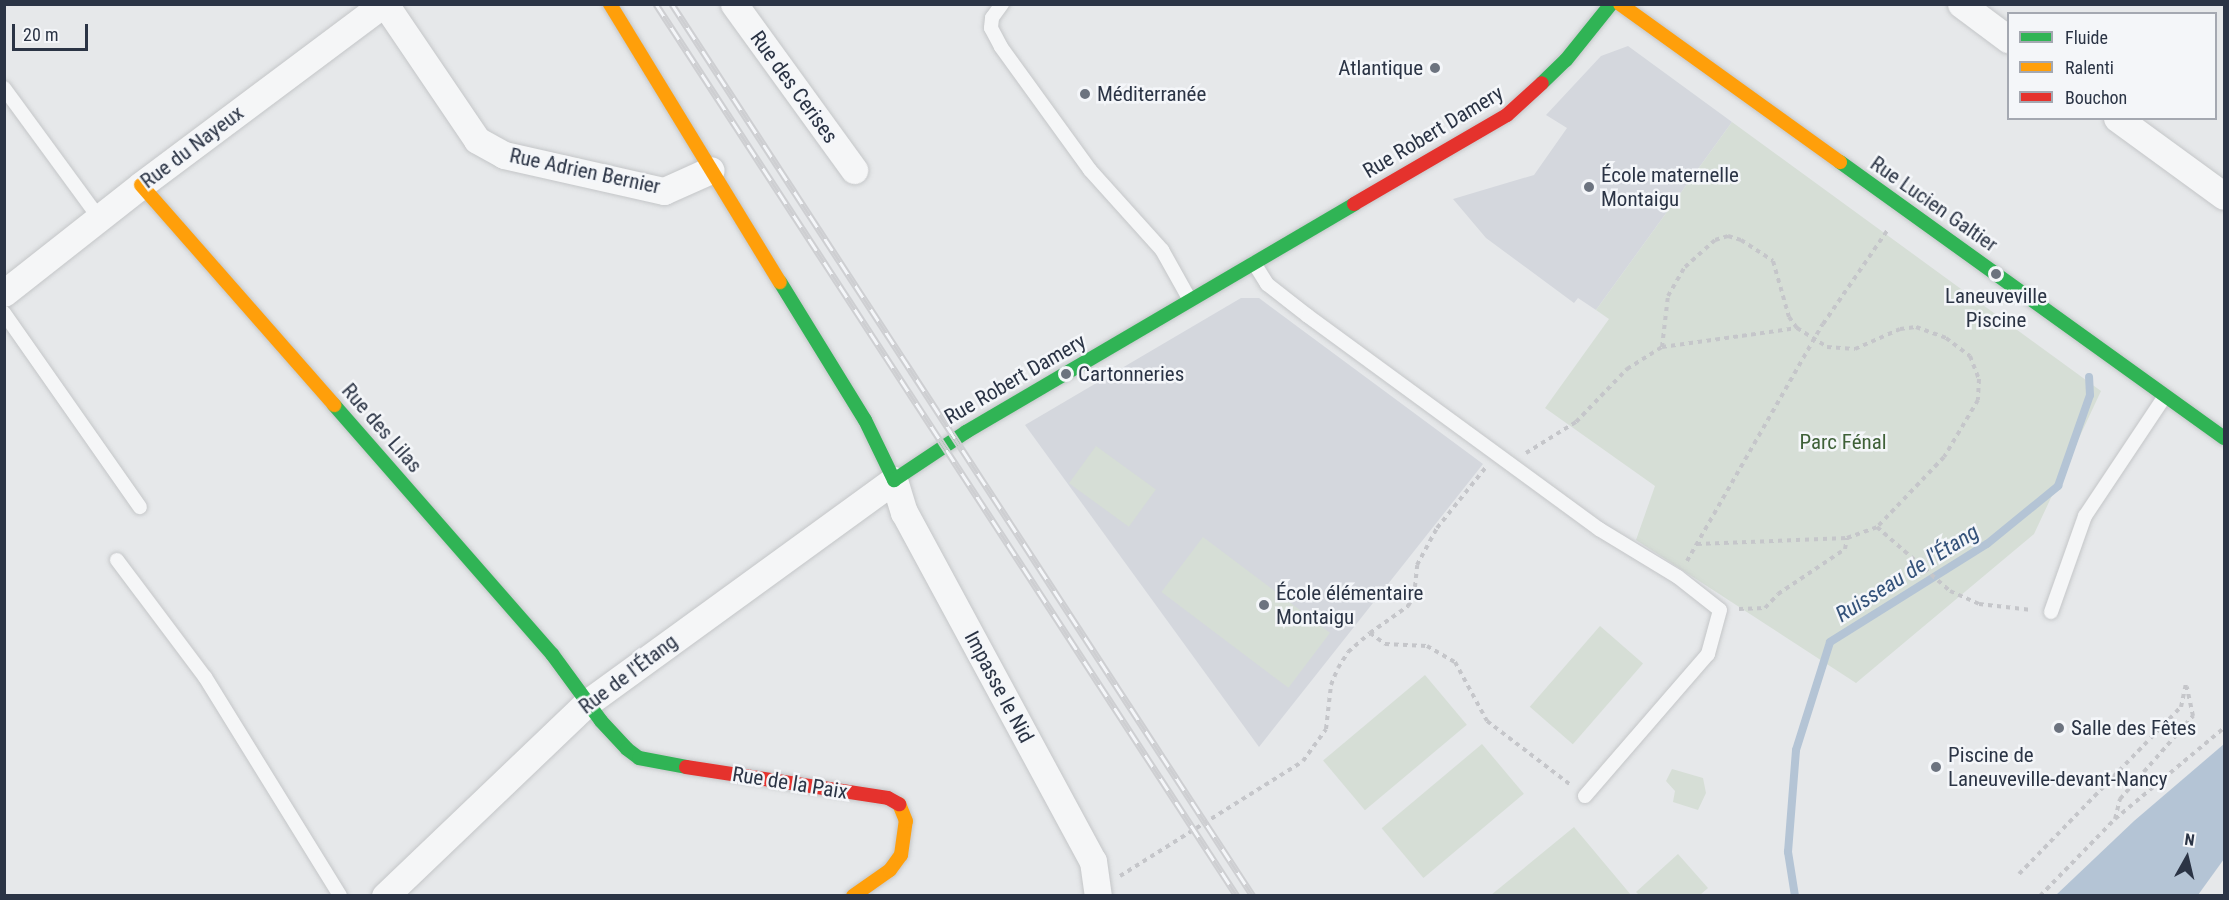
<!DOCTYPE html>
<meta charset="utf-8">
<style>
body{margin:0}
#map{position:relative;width:2229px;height:900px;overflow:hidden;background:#e6e8ea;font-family:"Roboto Condensed",sans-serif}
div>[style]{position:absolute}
.built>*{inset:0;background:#d4d7dd}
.green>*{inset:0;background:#d6ded6;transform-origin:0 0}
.water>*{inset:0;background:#b4c4d5}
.stream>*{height:8px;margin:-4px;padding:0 4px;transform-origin:4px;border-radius:4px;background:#b4c4d5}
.path>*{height:4px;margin-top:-2px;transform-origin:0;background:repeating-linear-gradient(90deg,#c5c6ca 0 4.5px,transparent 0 9px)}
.roads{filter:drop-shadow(0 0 2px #c4c6c8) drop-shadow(0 0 2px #c4c6c8)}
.lane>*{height:14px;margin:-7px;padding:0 7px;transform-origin:7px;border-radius:7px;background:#f5f6f7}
.street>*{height:27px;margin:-13.5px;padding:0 13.5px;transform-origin:13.5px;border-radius:13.5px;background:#f5f6f7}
.fast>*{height:14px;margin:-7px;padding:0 7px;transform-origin:7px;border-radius:7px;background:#30b455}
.slow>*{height:14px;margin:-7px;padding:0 7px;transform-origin:7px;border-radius:7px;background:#ff9f0a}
.jam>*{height:14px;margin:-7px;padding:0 7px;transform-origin:7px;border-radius:7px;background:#e5322d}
.rail>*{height:7px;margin-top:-3.5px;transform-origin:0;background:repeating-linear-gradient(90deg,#f4f6f9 0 14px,#cecfd2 0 28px);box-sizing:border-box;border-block:2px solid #cecfd2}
.dots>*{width:16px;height:16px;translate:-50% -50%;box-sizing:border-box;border:3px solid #f4f6f9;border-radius:50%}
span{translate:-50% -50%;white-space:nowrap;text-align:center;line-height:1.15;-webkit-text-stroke:5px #f4f6f9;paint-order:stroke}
.poi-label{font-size:21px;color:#2b3445}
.right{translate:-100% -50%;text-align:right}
.left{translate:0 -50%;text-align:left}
.street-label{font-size:21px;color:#2b3445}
.park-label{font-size:21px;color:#3f6138}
.water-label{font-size:22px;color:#34527a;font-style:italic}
.frame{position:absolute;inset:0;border:6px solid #2b3445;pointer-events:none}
.legend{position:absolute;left:2007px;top:12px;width:210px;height:108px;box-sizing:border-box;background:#f4f6f9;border:2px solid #a4a8b1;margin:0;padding:8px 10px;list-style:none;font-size:18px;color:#2b3445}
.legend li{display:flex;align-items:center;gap:12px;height:30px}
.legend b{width:30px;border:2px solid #a4a8b1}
.north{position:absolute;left:2157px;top:828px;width:60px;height:60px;-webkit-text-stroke:4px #f4f6f9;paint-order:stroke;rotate:8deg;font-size:16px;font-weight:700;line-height:24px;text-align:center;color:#2b3445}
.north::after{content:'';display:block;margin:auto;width:21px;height:27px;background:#2b3445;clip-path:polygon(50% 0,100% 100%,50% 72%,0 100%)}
.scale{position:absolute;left:12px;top:24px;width:76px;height:27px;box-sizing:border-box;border:3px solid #2b3445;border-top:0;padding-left:8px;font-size:18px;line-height:21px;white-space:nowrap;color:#2b3445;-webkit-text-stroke:4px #f4f6f9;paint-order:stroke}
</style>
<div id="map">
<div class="built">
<i style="clip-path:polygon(1628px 46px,1732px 122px,1596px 310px,1578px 298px,1574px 303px,1486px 238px,1453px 199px,1534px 175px,1567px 128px,1546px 115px,1601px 56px)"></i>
<i style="clip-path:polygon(1241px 298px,1259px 298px,1483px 464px,1259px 747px,1025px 425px)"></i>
</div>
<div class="green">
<i style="clip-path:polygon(1732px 122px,2101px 391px,2034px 534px,1856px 683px,1636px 540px,1655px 486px,1545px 408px,1609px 319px,1596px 310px)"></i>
<i style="left:1096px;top:446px;width:74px;height:46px;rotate:36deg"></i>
<i style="left:1203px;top:537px;width:159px;height:69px;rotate:37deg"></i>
<i style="left:1600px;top:626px;width:57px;height:107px;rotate:41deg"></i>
<i style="left:1425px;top:675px;width:65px;height:133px;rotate:50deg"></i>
<i style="left:1482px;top:744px;width:65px;height:131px;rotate:50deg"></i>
<i style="clip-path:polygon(1672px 769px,1703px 778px,1706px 793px,1698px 810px,1673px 802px,1675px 791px,1666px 781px)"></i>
<i style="clip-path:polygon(1574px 827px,1631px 895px,1491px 895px,1518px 873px)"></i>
<i style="clip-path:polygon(1678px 854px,1708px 888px,1700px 895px,1639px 895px,1636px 892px)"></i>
</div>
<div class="water">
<i style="clip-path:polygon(2224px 744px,2224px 859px,2198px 895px,2056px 895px,2134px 821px)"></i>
</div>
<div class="stream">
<i style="left:1795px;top:896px;width:45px;rotate:-99deg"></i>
<i style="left:1788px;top:852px;width:102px;rotate:-85.5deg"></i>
<i style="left:1796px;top:750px;width:113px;rotate:-72.5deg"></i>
<i style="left:1830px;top:642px;width:185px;rotate:-32deg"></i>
<i style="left:1987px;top:544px;width:92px;rotate:-39.2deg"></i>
<i style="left:2058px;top:486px;width:96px;rotate:-70.6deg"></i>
<i style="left:2090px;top:395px;width:18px;rotate:-93deg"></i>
</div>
<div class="path">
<i style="left:1662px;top:347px;width:51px;rotate:-83.3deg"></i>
<i style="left:1668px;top:296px;width:34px;rotate:-60deg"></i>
<i style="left:1685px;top:267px;width:40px;rotate:-42deg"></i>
<i style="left:1715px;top:240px;width:14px;rotate:-17deg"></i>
<i style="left:1728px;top:236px;width:14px;rotate:17deg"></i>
<i style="left:1741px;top:240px;width:38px;rotate:33deg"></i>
<i style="left:1773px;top:261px;width:58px;rotate:74.1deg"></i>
<i style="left:1789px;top:317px;width:14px;rotate:54deg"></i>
<i style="left:1797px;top:328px;width:36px;rotate:32deg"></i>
<i style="left:1827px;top:347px;width:28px;rotate:4deg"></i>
<i style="left:1855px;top:349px;width:49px;rotate:-24deg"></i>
<i style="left:1900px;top:329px;width:16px;rotate:-7deg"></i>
<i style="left:1916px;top:327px;width:32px;rotate:20deg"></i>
<i style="left:1946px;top:338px;width:30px;rotate:37deg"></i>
<i style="left:1970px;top:356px;width:25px;rotate:69deg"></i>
<i style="left:1979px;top:379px;width:21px;rotate:93deg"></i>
<i style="left:1978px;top:400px;width:66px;rotate:120.8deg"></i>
<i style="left:1944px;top:457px;width:97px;rotate:133.7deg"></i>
<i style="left:1526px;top:453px;width:59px;rotate:-31.8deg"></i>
<i style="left:1576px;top:422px;width:74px;rotate:-46.1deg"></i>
<i style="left:1627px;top:369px;width:41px;rotate:-32.2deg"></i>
<i style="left:1662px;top:347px;width:136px;rotate:-8deg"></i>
<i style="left:1697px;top:544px;width:150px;rotate:-2.3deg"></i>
<i style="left:1847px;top:538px;width:32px;rotate:-20deg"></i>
<i style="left:1877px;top:527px;width:97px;rotate:41.2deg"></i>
<i style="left:1950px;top:591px;width:32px;rotate:24deg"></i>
<i style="left:1979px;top:604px;width:53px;rotate:6.5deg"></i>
<i style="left:1687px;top:561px;width:273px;rotate:-60.2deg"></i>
<i style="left:1823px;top:324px;width:113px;rotate:-55.5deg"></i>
<i style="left:1739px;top:609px;width:26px;rotate:-2deg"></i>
<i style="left:1765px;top:608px;width:19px;rotate:-47deg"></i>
<i style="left:1778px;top:594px;width:81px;rotate:-33.9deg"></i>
<i style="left:1845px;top:549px;width:11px;rotate:-80deg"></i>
<i style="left:1370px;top:633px;width:47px;rotate:-35.4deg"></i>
<i style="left:1408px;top:606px;width:12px;rotate:-59deg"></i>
<i style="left:1414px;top:596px;width:31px;rotate:-84deg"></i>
<i style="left:1417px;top:565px;width:42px;rotate:-61.6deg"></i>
<i style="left:1437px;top:528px;width:78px;rotate:-51.2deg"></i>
<i style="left:2115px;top:819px;width:21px;rotate:-76deg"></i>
<i style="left:2120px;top:799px;width:111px;rotate:-48.7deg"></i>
<i style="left:2193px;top:716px;width:30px;rotate:-102deg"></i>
<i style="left:2019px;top:874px;width:233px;rotate:-45.9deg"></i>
<i style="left:2181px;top:707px;width:24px;rotate:-78deg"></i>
<i style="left:1120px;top:876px;width:216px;rotate:-32.1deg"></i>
<i style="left:1303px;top:761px;width:39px;rotate:-54deg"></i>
<i style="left:1326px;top:729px;width:44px;rotate:-83.5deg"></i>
<i style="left:1331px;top:685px;width:18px;rotate:-68deg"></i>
<i style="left:1338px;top:668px;width:19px;rotate:-58deg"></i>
<i style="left:1348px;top:652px;width:29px;rotate:-41deg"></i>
<i style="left:1370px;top:633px;width:19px;rotate:36deg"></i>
<i style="left:1385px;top:644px;width:42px;rotate:2.7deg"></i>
<i style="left:1427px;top:646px;width:32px;rotate:30deg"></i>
<i style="left:1455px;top:662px;width:67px;rotate:61.5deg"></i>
<i style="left:1487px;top:721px;width:107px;rotate:37.4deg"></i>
<i style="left:2040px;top:896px;width:107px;rotate:-45.8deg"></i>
<i style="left:2115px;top:819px;width:142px;rotate:-39.9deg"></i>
</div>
<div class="roads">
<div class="lane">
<i style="left:1002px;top:4px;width:17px;rotate:126deg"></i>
<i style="left:992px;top:18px;width:10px;rotate:96deg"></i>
<i style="left:991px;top:28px;width:21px;rotate:62deg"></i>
<i style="left:1001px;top:47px;width:152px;rotate:54.1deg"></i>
<i style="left:1090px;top:170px;width:108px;rotate:48deg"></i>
<i style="left:1162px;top:250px;width:57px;rotate:60.8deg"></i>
<i style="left:4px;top:88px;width:161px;rotate:53.8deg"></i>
<i style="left:1254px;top:263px;width:25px;rotate:58deg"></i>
<i style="left:1267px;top:284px;width:52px;rotate:38deg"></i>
<i style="left:1308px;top:316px;width:361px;rotate:36.2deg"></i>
<i style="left:1599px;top:529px;width:92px;rotate:31.3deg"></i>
<i style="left:1678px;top:577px;width:53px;rotate:38.2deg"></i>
<i style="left:1720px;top:610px;width:46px;rotate:105.3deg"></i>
<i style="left:1708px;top:654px;width:188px;rotate:130.9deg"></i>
<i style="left:4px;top:313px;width:237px;rotate:55deg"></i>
<i style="left:117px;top:560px;width:146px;rotate:53.1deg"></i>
<i style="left:205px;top:677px;width:257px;rotate:58.3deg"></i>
<i style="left:2051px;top:612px;width:102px;rotate:-70.5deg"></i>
<i style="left:2085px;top:516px;width:144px;rotate:-56.3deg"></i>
</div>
<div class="street">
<i style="left:385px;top:4px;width:164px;rotate:55.9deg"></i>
<i style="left:477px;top:140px;width:31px;rotate:29deg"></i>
<i style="left:504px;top:155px;width:164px;rotate:12.7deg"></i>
<i style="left:664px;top:191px;width:51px;rotate:-24.1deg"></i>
<i style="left:734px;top:4px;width:205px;rotate:54.1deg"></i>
<i style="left:1961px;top:4px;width:59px;rotate:36.7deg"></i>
<i style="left:2117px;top:118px;width:132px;rotate:36.1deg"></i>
<i style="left:4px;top:293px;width:174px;rotate:-38.2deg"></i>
<i style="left:141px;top:185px;width:302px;rotate:-36.8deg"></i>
<i style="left:385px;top:896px;width:279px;rotate:-43.7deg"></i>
<i style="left:587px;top:703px;width:379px;rotate:-36deg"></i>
<i style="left:894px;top:480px;width:34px;rotate:73deg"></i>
<i style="left:904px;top:512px;width:397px;rotate:61.6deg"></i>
<i style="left:1093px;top:861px;width:35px;rotate:82deg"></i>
</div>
<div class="fast">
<i style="left:1542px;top:83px;width:33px;rotate:-44deg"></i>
<i style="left:1566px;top:60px;width:72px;rotate:-51.2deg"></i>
<i style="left:1840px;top:162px;width:473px;rotate:35.7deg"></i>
<i style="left:780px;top:282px;width:162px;rotate:58.4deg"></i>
<i style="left:865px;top:420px;width:67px;rotate:64.2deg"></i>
<i style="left:894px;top:480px;width:87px;rotate:-33.7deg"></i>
<i style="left:966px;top:432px;width:450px;rotate:-30.4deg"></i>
<i style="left:334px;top:405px;width:331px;rotate:48.8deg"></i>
<i style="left:552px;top:654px;width:83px;rotate:53.8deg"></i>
<i style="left:601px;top:721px;width:38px;rotate:47deg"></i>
<i style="left:627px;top:749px;width:15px;rotate:37deg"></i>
<i style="left:639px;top:758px;width:48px;rotate:10.8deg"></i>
</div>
<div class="slow">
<i style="left:610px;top:4px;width:326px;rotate:58.6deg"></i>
<i style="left:1620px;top:4px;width:271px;rotate:35.7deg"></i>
<i style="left:141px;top:185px;width:293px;rotate:48.7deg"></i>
<i style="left:853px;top:896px;width:45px;rotate:-35.1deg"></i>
<i style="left:890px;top:870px;width:19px;rotate:-54deg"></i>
<i style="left:901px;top:855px;width:34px;rotate:-82deg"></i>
<i style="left:906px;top:821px;width:18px;rotate:-112deg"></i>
</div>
<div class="jam">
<i style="left:1354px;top:204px;width:177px;rotate:-30.2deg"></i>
<i style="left:1507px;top:115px;width:47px;rotate:-42.4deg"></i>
<i style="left:686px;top:767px;width:204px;rotate:8.7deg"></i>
<i style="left:888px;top:798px;width:13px;rotate:29deg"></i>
</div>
</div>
<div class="rail">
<i style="left:656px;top:4px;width:1065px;rotate:56.92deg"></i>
<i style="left:672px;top:4px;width:1065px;rotate:56.92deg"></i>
</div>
<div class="dots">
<i style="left:1435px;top:68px;background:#6c737f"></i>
<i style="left:1085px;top:94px;background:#6c737f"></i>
<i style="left:1589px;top:187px;background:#6c737f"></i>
<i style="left:1996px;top:274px;background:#6c737f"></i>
<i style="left:1066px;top:374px;background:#6c737f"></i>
<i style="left:1264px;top:605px;background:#6c737f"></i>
<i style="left:2059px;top:728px;background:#6c737f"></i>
<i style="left:1936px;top:767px;background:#6c737f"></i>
</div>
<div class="poi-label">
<span class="right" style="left:1423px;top:68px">Atlantique</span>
<span class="left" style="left:1097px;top:94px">Méditerranée</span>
<span class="left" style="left:1601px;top:187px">École maternelle<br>Montaigu</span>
<span style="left:1996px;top:308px">Laneuveville<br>Piscine</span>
<span class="left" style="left:1078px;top:374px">Cartonneries</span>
<span class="left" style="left:1276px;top:605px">École élémentaire<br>Montaigu</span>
<span class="left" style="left:2071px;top:728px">Salle des Fêtes</span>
<span class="left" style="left:1948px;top:767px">Piscine de<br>Laneuveville-devant-Nancy</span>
</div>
<div class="street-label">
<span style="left:794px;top:87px;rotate:54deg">Rue des Cerises</span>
<span style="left:1433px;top:132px;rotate:-31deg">Rue Robert Damery</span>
<span style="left:192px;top:147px;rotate:-37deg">Rue du Nayeux</span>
<span style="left:585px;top:171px;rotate:12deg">Rue Adrien Bernier</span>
<span style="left:1934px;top:204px;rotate:35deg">Rue Lucien Galtier</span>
<span style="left:1015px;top:379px;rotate:-30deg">Rue Robert Damery</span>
<span style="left:382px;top:428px;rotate:49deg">Rue des Lilas</span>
<span style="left:628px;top:674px;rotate:-37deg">Rue de l'Étang</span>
<span style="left:999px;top:687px;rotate:62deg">Impasse le Nid</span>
<span style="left:790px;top:783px;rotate:9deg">Rue de la Paix</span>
</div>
<div class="park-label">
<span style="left:1843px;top:442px">Parc Fénal</span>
</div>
<div class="water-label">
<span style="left:1907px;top:573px;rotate:-32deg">Ruisseau de l'Étang</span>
</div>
<div class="frame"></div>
<ul class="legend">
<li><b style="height:8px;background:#30b455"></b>Fluide</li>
<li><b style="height:8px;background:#ff9f0a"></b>Ralenti</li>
<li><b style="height:8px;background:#e5322d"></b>Bouchon</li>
</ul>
<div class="north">N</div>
<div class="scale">20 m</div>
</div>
